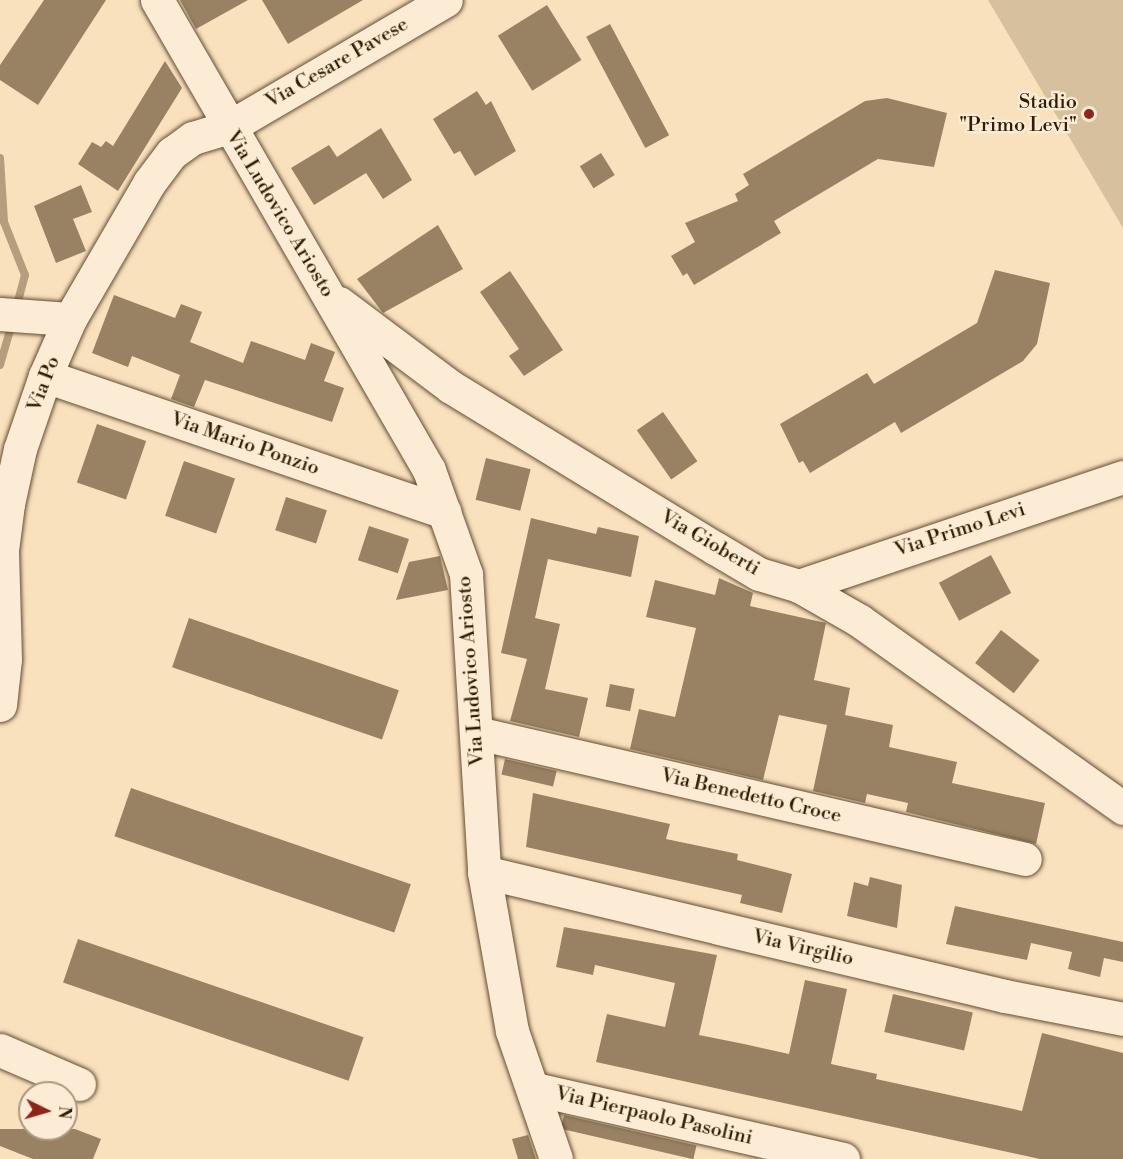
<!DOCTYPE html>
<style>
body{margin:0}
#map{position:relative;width:1123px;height:1159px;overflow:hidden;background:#fae1be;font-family:"Libre Bodoni",serif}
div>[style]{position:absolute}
.green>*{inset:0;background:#d7c09e}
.stream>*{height:8px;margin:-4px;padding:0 4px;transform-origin:4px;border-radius:4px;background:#b59e7e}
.building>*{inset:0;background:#998264;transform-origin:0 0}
.roads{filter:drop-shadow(0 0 2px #624d31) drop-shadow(0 0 2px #624d31)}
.street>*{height:33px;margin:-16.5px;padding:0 16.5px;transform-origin:16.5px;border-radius:16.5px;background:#fcecd5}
.secondary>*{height:33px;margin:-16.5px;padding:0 16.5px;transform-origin:16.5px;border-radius:16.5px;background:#fcecd5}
.dots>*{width:16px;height:16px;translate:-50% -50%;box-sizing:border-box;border:3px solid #fcecd5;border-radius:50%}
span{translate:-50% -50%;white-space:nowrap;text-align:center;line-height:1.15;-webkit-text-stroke:4.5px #fcecd5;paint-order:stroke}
.street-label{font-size:20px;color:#2f1c02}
.poi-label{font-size:20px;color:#2f1c02}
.right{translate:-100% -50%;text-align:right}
.north{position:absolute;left:18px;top:1081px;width:60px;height:60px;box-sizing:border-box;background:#fcecd5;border:2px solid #aa9981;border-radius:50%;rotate:95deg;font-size:16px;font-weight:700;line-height:24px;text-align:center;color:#2f1c02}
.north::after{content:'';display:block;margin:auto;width:21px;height:27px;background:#8f2418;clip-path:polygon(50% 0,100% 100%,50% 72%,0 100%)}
</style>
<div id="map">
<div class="green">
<i style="clip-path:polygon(988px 0,1123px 0,1123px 228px)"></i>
</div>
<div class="stream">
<i style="left:0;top:158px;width:64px;rotate:86.4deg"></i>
<i style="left:4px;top:222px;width:57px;rotate:68.4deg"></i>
<i style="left:25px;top:275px;width:34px;rotate:105deg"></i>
<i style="left:0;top:365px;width:47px;rotate:-73.9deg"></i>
</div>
<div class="building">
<i style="clip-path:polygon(44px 0,106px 0,38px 105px,0 80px,0 65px)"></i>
<i style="clip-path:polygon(180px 0,248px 0,196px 29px)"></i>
<i style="clip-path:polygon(262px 0,363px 0,288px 44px)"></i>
<i style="left:547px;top:5px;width:65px;height:58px;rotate:58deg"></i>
<i style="left:610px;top:24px;width:126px;height:27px;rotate:62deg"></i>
<i style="clip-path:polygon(165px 61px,182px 88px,118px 191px,78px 164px,92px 142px,101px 147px,106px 141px,113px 146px)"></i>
<i style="clip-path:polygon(477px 91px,486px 105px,491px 101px,516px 151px,475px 176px,460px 151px,454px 154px,433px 119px)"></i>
<i style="clip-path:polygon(887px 98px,947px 113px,934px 167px,878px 159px,774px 221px,781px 233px,694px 285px,687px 273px,683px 276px,671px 256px,695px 242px,685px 223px,738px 201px,735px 194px,749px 185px,743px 174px,865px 101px)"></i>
<i style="clip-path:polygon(381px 128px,412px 180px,383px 199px,366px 173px,314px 205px,291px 168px,329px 145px,337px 157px)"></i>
<i style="left:601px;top:153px;width:26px;height:25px;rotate:58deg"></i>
<i style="clip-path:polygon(81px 185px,92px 212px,73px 219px,86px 251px,56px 263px,34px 206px)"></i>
<i style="clip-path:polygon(438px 225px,463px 269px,383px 313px,357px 279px)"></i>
<i style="clip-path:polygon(995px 270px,1050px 283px,1037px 344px,1023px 361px,901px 433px,895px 422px,810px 473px,803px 461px,799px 463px,780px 424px,867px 373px,874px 384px,977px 323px)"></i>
<i style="clip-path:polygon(510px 271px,563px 350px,524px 376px,509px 356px,519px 349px,480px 292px)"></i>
<i style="clip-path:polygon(114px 295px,175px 318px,181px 304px,202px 312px,190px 342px,243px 363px,251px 341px,305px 360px,311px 343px,335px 352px,324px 381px,344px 388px,332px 422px,205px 380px,194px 407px,171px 399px,180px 375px,132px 356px,128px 367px,92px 353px)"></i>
<i style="left:663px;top:412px;width:60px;height:32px;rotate:55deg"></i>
<i style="left:97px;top:424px;width:52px;height:62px;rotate:19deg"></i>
<i style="left:486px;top:458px;width:46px;height:43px;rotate:14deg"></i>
<i style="left:184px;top:461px;width:54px;height:58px;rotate:19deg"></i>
<i style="left:286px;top:497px;width:43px;height:35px;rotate:18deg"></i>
<i style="clip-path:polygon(531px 518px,596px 534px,598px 527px,639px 536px,631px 577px,548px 559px,535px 618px,560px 624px,545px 689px,588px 698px,579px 737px,510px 721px,527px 659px,501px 653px)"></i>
<i style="left:369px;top:526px;width:42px;height:36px;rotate:18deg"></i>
<i style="left:991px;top:555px;width:43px;height:59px;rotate:62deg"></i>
<i style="clip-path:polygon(440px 556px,448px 590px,396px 600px,409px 562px)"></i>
<i style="clip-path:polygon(719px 578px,753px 593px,750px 606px,826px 623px,814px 680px,850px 688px,845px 715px,893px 725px,889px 747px,957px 762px,952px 783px,1045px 803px,1036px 844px,906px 812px,908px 803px,867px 794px,865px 803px,813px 791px,827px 725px,779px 715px,763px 780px,630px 749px,639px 709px,675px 717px,696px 628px,646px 617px,655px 580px,715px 595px)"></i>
<i style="left:189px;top:618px;width:222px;height:52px;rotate:19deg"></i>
<i style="left:1001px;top:630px;width:49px;height:42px;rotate:38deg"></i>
<i style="left:610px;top:684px;width:25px;height:23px;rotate:11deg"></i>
<i style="left:505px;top:759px;width:53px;height:16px;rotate:13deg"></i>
<i style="left:131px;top:788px;width:296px;height:51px;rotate:19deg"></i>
<i style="clip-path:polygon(533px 793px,670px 824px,666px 839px,738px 854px,737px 860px,792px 874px,782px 913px,740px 903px,742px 895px,526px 847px)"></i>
<i style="clip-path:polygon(870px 877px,902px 885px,897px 928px,847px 916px,854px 882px,868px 886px)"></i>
<i style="clip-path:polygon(955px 906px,1123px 942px,1123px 962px,1104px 958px,1100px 977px,1068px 969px,1072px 952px,1031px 943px,1027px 960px,946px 944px)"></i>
<i style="clip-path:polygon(564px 927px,717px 955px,699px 1035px,744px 1044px,789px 1054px,805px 980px,847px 989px,831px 1064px,877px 1074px,876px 1079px,1022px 1111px,1042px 1033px,1123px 1053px,1123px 1159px,1040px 1159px,596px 1062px,607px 1014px,665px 1027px,675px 983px,595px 965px,593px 975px,556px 967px)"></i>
<i style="left:78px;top:939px;width:302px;height:46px;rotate:19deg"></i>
<i style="left:893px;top:994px;width:82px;height:39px;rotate:13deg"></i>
<i style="left:564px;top:1115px;width:136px;height:14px;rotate:13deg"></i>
<i style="clip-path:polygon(0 1129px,75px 1129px,101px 1139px,93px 1159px,33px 1159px,0 1146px)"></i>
<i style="clip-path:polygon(528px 1135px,536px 1159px,518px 1159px,512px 1139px)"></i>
</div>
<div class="roads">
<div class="street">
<i style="left:157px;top:0;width:543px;rotate:59.94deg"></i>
<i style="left:429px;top:470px;width:110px;rotate:70.4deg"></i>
<i style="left:466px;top:574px;width:299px;rotate:86.5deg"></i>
<i style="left:484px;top:872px;width:161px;rotate:80deg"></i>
<i style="left:512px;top:1031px;width:135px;rotate:71deg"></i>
<i style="left:229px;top:127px;width:251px;rotate:-30.3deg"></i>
<i style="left:339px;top:303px;width:140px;rotate:36.9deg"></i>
<i style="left:451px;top:387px;width:309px;rotate:31.4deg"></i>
<i style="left:715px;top:548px;width:51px;rotate:30.6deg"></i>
<i style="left:759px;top:574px;width:42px;rotate:16.7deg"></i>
<i style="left:799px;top:586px;width:70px;rotate:29.8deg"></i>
<i style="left:860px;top:621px;width:323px;rotate:35.4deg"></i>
<i style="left:0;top:314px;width:70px;rotate:4.1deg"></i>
<i style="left:45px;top:376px;width:422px;rotate:18.8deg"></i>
<i style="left:799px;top:586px;width:342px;rotate:-18.6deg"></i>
<i style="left:477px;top:733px;width:562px;rotate:12.95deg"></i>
<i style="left:484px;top:872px;width:536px;rotate:13.39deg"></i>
<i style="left:1005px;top:996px;width:120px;rotate:11deg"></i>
<i style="left:0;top:1050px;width:86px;rotate:23.3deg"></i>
<i style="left:535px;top:1089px;width:316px;rotate:12.8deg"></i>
</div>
<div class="secondary">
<i style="left:0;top:705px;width:46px;rotate:-83.8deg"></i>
<i style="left:5px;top:659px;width:109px;rotate:-91.6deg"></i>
<i style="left:2px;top:550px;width:46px;rotate:-82.6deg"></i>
<i style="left:8px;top:504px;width:56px;rotate:-77.7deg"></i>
<i style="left:20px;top:449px;width:77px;rotate:-71.1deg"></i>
<i style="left:45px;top:376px;width:62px;rotate:-66.3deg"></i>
<i style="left:70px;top:319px;width:157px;rotate:-59.8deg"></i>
<i style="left:149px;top:183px;width:38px;rotate:-53deg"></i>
<i style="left:172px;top:153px;width:26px;rotate:-36deg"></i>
<i style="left:193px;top:138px;width:38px;rotate:-17deg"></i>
</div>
</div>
<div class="dots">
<i style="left:1089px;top:114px;background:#8f2418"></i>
</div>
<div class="street-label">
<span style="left:337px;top:63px;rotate:-30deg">Via Cesare Pavese</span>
<span style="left:280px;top:214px;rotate:59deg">Via Ludovico Ariosto</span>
<span style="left:44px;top:384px;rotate:-69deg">Via Po</span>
<span style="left:245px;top:444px;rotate:19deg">Via Mario Ponzio</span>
<span style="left:960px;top:530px;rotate:-18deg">Via Primo Levi</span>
<span style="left:710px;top:543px;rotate:30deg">Via Gioberti</span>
<span style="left:471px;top:671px;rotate:-94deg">Via Ludovico Ariosto</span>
<span style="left:751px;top:796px;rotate:13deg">Via Benedetto Croce</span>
<span style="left:803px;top:948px;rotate:13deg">Via Virgilio</span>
<span style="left:654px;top:1116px;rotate:13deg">Via Pierpaolo Pasolini</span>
</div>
<div class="poi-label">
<span class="right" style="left:1077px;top:114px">Stadio<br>"Primo Levi"</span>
</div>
<div class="north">N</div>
</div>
